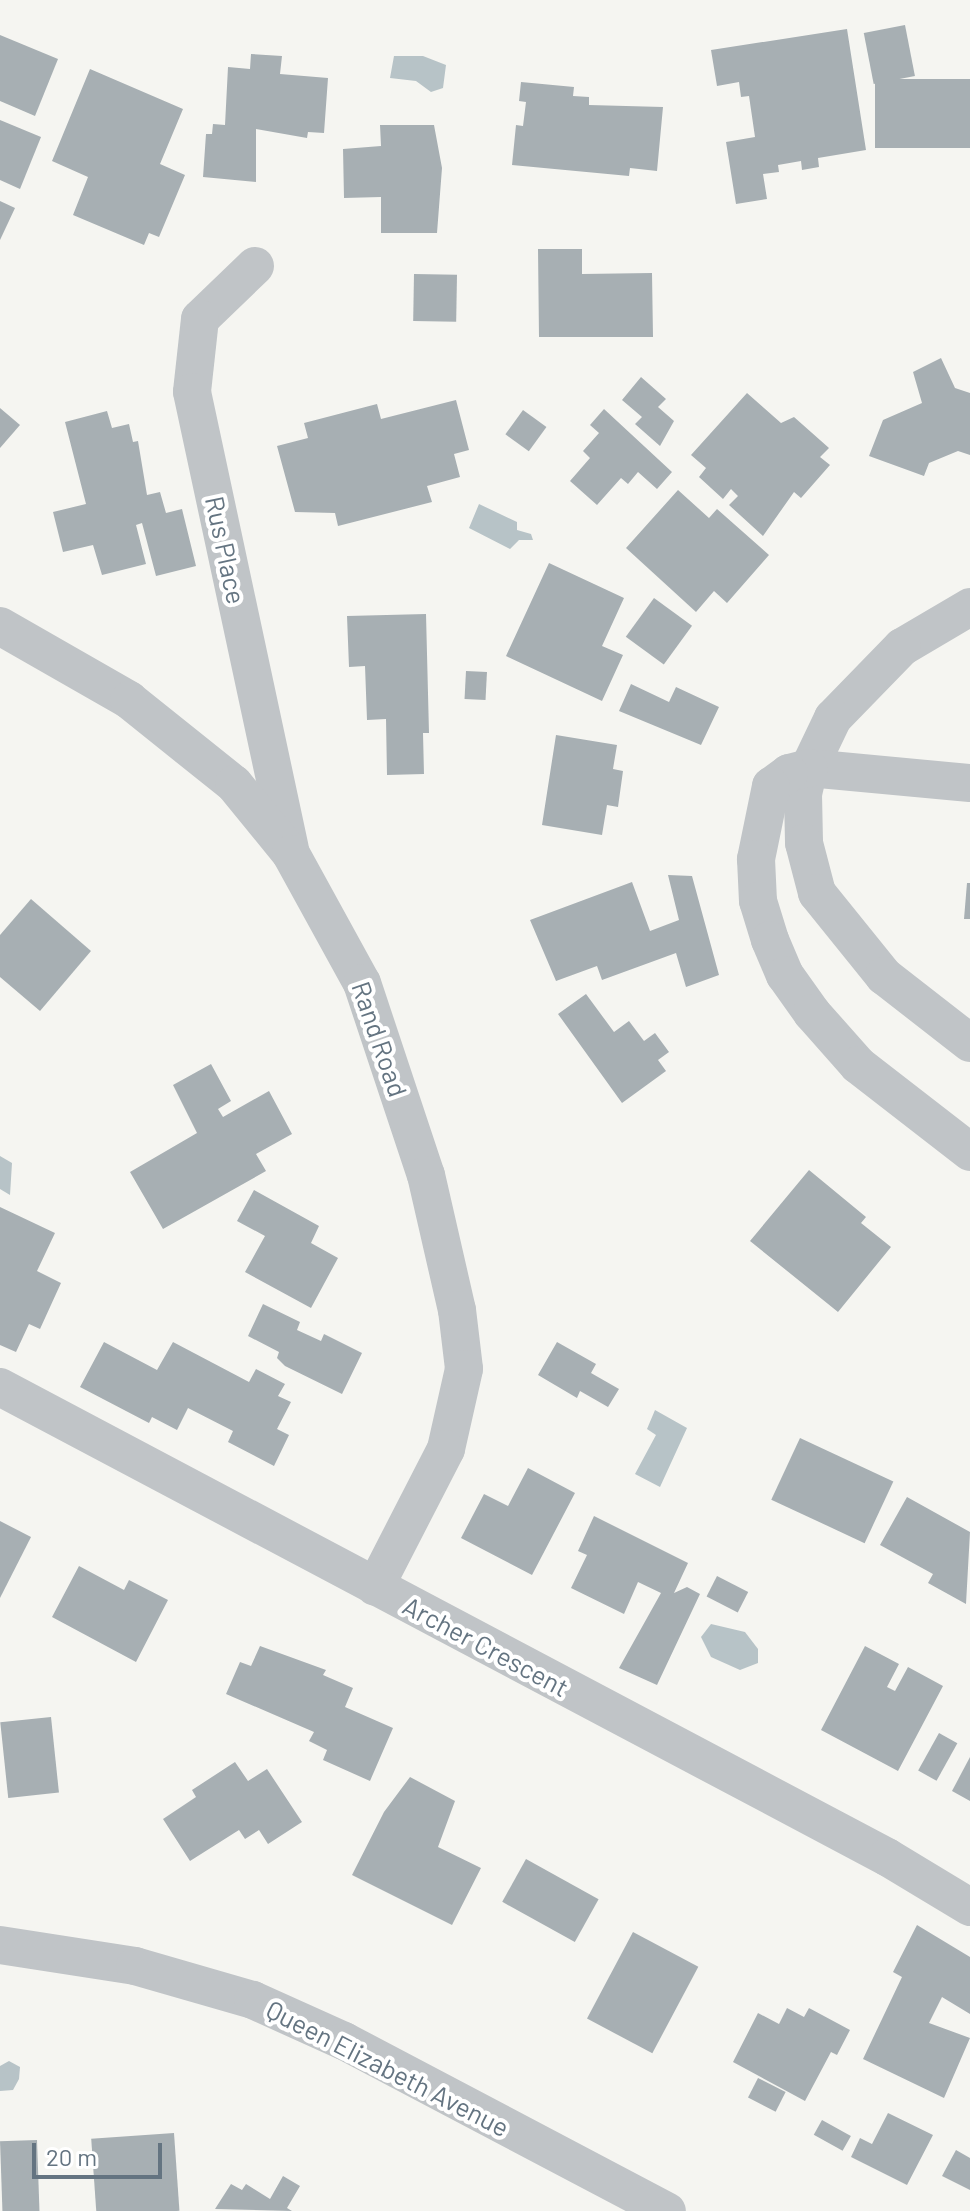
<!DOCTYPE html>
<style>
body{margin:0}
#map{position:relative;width:970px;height:2211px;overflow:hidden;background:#f5f5f1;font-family:Barlow,sans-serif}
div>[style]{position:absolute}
.water>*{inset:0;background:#b7c3c7}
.building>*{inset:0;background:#a7afb3;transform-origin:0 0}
.street>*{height:38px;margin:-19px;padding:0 19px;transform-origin:19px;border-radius:19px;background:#c0c4c7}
span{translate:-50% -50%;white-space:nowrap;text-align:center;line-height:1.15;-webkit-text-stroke:8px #fff;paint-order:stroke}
.street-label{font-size:26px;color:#647481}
.scale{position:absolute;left:32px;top:2143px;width:130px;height:36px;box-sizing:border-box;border:4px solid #647481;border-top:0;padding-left:10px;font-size:24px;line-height:28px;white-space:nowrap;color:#647481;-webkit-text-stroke:6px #fff;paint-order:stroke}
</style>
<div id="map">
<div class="water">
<i style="clip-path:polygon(394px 56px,423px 56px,446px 65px,443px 88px,431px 92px,416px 81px,390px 78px)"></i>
<i style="clip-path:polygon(479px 504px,517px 522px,517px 530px,531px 534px,533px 540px,519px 540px,510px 549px,469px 528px)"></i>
<i style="clip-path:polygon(0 1156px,12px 1163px,10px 1195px,0 1189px)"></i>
<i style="clip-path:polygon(655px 1410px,687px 1428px,660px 1487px,635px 1474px,656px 1435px,647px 1429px)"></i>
<i style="clip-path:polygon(711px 1624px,745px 1632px,758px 1649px,758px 1663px,740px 1670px,711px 1657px,701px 1637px)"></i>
<i style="clip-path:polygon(9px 2061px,20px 2067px,19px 2079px,13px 2090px,0 2091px,0 2066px)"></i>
</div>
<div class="building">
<i style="left:905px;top:25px;width:52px;height:42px;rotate:79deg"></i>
<i style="clip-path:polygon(847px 29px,866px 150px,818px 158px,819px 167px,802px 170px,801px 161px,778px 165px,779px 172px,763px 174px,767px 199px,736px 204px,726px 142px,755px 137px,749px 96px,741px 97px,739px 82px,717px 86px,711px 50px)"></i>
<i style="clip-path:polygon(0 35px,58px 59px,35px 116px,0 101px)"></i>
<i style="clip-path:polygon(251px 54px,282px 56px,280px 74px,328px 78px,324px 133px,308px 132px,307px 138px,256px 129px,256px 182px,203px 177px,206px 134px,212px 134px,213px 124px,225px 125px,228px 67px,250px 69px)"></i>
<i style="clip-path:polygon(90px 69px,183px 109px,160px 164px,185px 175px,159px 237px,149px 233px,144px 245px,73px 215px,88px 177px,52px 161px)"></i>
<i style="left:970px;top:79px;width:69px;height:95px;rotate:90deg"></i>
<i style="clip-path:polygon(521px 82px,574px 87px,573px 96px,589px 97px,589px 105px,663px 107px,657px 171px,630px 168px,629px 176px,512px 165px,516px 125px,523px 126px,526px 102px,519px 101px)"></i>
<i style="clip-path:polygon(0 120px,41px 137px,20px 189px,0 180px)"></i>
<i style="clip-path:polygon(380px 125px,434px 125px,442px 168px,437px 233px,381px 233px,381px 197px,344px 198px,343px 149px,381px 146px)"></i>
<i style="clip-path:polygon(0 201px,15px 208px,0 240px)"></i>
<i style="clip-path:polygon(538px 249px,582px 249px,582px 274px,652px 273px,653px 337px,539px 337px)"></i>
<i style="left:414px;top:274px;width:43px;height:47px;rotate:1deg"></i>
<i style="clip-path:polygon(941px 358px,955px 388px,970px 393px,970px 455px,958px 451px,929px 463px,924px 476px,869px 456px,883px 420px,922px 403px,913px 372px)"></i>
<i style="clip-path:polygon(641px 377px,666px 399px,658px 407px,674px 421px,660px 446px,635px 424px,642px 417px,622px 400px)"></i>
<i style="clip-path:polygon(747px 393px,781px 423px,794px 417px,829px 448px,820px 457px,830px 465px,801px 498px,794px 492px,763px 536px,729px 505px,738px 496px,731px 489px,723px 499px,699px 477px,706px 468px,691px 455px)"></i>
<i style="clip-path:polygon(456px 400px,469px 450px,454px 454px,460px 477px,427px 486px,432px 502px,338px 526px,335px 513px,295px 512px,277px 446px,308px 438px,304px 423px,377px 404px,381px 419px)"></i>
<i style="clip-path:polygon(0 408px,20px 425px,0 448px)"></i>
<i style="clip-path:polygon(604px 409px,672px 472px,657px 489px,638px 472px,628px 484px,621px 478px,597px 505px,570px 481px,590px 458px,583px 451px,599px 433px,590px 425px)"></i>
<i style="left:523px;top:410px;width:29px;height:30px;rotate:36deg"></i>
<i style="clip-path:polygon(107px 411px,112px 428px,129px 424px,133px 442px,138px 441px,147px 495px,160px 492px,166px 513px,182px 509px,196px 566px,156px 576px,142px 523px,136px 525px,146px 564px,102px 575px,93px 545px,63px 552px,53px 512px,86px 504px,65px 422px)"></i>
<i style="clip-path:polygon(678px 490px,709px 518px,717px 509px,769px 555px,727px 603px,714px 591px,696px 612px,626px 548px)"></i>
<i style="clip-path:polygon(549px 563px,624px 598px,602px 646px,623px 655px,602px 701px,506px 656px)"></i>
<i style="left:654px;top:598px;width:47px;height:48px;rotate:36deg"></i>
<i style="clip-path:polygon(426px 614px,429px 733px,423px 733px,424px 774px,387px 775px,386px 719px,367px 720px,365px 666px,349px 667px,347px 616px)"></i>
<i style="left:466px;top:671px;width:21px;height:28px;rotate:3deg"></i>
<i style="clip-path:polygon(631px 684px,669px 702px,676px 687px,719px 707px,701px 745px,619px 711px)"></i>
<i style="clip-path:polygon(556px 735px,617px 745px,613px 769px,623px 771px,618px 807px,607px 805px,602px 835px,542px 825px)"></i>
<i style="clip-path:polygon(668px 875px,692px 876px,719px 975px,686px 987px,676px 953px,602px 980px,597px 966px,556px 981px,530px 920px,632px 882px,650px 931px,679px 920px)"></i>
<i style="clip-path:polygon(967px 883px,970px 883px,970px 919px,964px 919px)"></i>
<i style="clip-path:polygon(31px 899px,91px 951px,40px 1011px,0 977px,0 935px)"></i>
<i style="clip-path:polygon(586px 994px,614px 1032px,629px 1021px,644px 1041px,655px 1033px,669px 1052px,658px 1060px,666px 1071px,622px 1103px,558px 1014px)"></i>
<i style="clip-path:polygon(211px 1064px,231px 1101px,218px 1109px,223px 1117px,269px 1091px,292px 1134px,256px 1154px,266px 1171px,163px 1229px,130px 1172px,197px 1133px,173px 1085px)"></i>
<i style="clip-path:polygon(809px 1170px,866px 1217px,861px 1223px,891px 1247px,838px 1312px,750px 1241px)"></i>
<i style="clip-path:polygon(254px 1190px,319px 1226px,311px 1243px,338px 1258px,311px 1308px,245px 1272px,265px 1236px,237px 1221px)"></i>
<i style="clip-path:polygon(0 1207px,55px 1233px,37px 1271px,61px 1283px,40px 1329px,29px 1324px,16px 1352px,0 1345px)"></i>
<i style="clip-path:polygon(263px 1304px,300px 1322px,297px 1330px,321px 1341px,324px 1334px,362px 1353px,342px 1394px,285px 1366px,277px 1358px,279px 1352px,248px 1336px)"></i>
<i style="clip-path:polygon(104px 1342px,157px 1370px,173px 1342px,249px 1382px,256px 1369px,285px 1384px,278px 1396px,291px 1402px,277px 1429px,289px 1435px,274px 1466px,228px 1442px,233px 1431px,188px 1408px,177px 1430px,152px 1417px,149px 1423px,80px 1387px)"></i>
<i style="clip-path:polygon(557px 1342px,596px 1364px,591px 1373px,619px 1389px,608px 1407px,580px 1391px,577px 1398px,538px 1375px)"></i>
<i style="left:800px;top:1438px;width:103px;height:68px;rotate:25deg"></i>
<i style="clip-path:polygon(528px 1468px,575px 1493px,532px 1575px,461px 1538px,484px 1494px,508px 1506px)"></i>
<i style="clip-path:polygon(907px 1497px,970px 1532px,966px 1604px,928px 1583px,933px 1574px,880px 1545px)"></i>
<i style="clip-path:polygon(594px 1516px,688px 1563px,674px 1593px,687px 1587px,700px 1594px,657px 1685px,619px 1668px,661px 1593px,638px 1582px,624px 1614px,571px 1588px,587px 1555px,578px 1551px)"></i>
<i style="clip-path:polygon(0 1521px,31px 1537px,0 1598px)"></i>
<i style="clip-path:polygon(79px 1566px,124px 1590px,129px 1580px,168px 1600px,136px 1662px,52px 1617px)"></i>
<i style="left:717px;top:1576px;width:35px;height:23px;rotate:27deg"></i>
<i style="clip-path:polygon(260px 1646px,326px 1670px,323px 1675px,353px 1688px,345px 1707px,393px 1728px,370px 1781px,323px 1760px,327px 1750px,309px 1741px,314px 1732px,226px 1694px,240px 1662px,251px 1666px)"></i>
<i style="clip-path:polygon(865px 1646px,899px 1664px,887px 1687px,895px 1691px,908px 1667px,943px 1686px,898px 1771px,821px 1730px)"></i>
<i style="left:51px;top:1717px;width:76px;height:51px;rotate:84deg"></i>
<i style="left:939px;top:1733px;width:21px;height:43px;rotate:29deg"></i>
<i style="clip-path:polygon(970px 1757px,970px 1801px,952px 1791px)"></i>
<i style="clip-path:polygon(235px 1762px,248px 1781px,267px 1769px,302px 1822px,268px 1844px,259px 1830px,245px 1839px,239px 1830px,190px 1861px,163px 1819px,196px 1797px,192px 1790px)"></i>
<i style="clip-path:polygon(410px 1777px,455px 1801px,438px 1847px,481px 1868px,452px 1925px,352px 1875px,384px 1812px)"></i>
<i style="left:526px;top:1859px;width:83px;height:49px;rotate:29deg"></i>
<i style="clip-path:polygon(917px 1925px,970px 1957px,970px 2014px,942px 1997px,929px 2023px,970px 2038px,944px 2098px,863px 2059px,902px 1977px,893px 1972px)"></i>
<i style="left:633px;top:1932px;width:74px;height:98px;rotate:28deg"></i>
<i style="clip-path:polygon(787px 2008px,804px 2017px,809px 2008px,850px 2030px,837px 2055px,831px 2052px,805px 2101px,733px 2062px,758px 2013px,779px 2024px)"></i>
<i style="left:758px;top:2078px;width:31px;height:22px;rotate:27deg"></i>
<i style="clip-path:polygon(888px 2113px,933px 2135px,907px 2185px,851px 2157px,860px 2138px,872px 2144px)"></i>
<i style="left:822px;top:2120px;width:33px;height:17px;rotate:29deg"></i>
<i style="left:174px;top:2133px;width:78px;height:83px;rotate:86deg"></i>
<i style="left:37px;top:2140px;width:71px;height:37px;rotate:88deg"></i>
<i style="clip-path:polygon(956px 2150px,970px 2158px,970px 2190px,942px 2176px)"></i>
<i style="clip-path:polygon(283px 2176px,300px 2186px,287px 2208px,292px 2211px,215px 2209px,231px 2184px,242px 2190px,246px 2184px,270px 2199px)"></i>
</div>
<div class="street">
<i style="left:255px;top:266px;width:76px;rotate:136.1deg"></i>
<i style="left:200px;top:319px;width:73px;rotate:96.3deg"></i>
<i style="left:192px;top:392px;width:466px;rotate:77.9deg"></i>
<i style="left:970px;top:607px;width:79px;rotate:149.5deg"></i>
<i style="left:902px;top:647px;width:99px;rotate:134.2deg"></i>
<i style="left:833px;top:718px;width:55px;rotate:115.6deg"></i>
<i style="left:809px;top:768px;width:27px;rotate:103deg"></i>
<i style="left:803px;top:794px;width:49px;rotate:88.8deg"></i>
<i style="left:804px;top:843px;width:52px;rotate:75.4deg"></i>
<i style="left:817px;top:893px;width:107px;rotate:51.1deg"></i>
<i style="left:884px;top:976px;width:109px;rotate:37.9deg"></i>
<i style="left:0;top:626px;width:149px;rotate:29.8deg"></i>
<i style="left:129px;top:700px;width:134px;rotate:38.7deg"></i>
<i style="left:234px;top:784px;width:90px;rotate:50.8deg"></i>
<i style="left:291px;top:854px;width:147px;rotate:61.2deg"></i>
<i style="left:362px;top:983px;width:202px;rotate:71.6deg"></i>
<i style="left:426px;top:1175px;width:139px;rotate:77.1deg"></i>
<i style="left:457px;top:1310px;width:59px;rotate:83.2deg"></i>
<i style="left:464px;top:1369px;width:82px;rotate:102.7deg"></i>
<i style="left:446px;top:1449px;width:155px;rotate:117.2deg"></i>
<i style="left:970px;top:783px;width:162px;rotate:-174.7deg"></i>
<i style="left:809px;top:768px;width:21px;rotate:166deg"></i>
<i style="left:789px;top:773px;width:22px;rotate:144deg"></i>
<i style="left:771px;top:786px;width:75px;rotate:101.6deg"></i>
<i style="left:756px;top:859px;width:42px;rotate:87.3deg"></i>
<i style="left:758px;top:901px;width:41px;rotate:72.9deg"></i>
<i style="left:770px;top:940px;width:38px;rotate:67deg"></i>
<i style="left:785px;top:975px;width:47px;rotate:54.6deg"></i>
<i style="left:812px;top:1013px;width:69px;rotate:48.5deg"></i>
<i style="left:858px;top:1065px;width:142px;rotate:37.8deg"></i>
<i style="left:0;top:1387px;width:1004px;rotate:27.92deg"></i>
<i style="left:887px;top:1857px;width:97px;rotate:31.1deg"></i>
<i style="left:0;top:1945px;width:137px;rotate:8.8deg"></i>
<i style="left:135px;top:1966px;width:123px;rotate:16.1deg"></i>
<i style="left:253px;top:2000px;width:100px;rotate:24.3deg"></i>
<i style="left:344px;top:2041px;width:365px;rotate:27.8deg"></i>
</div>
<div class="street-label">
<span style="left:226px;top:550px;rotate:78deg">Rus Place</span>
<span style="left:380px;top:1039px;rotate:71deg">Rand Road</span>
<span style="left:486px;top:1646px;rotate:28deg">Archer Crescent</span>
<span style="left:388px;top:2068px;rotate:27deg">Queen Elizabeth Avenue</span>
</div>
<div class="scale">20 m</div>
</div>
